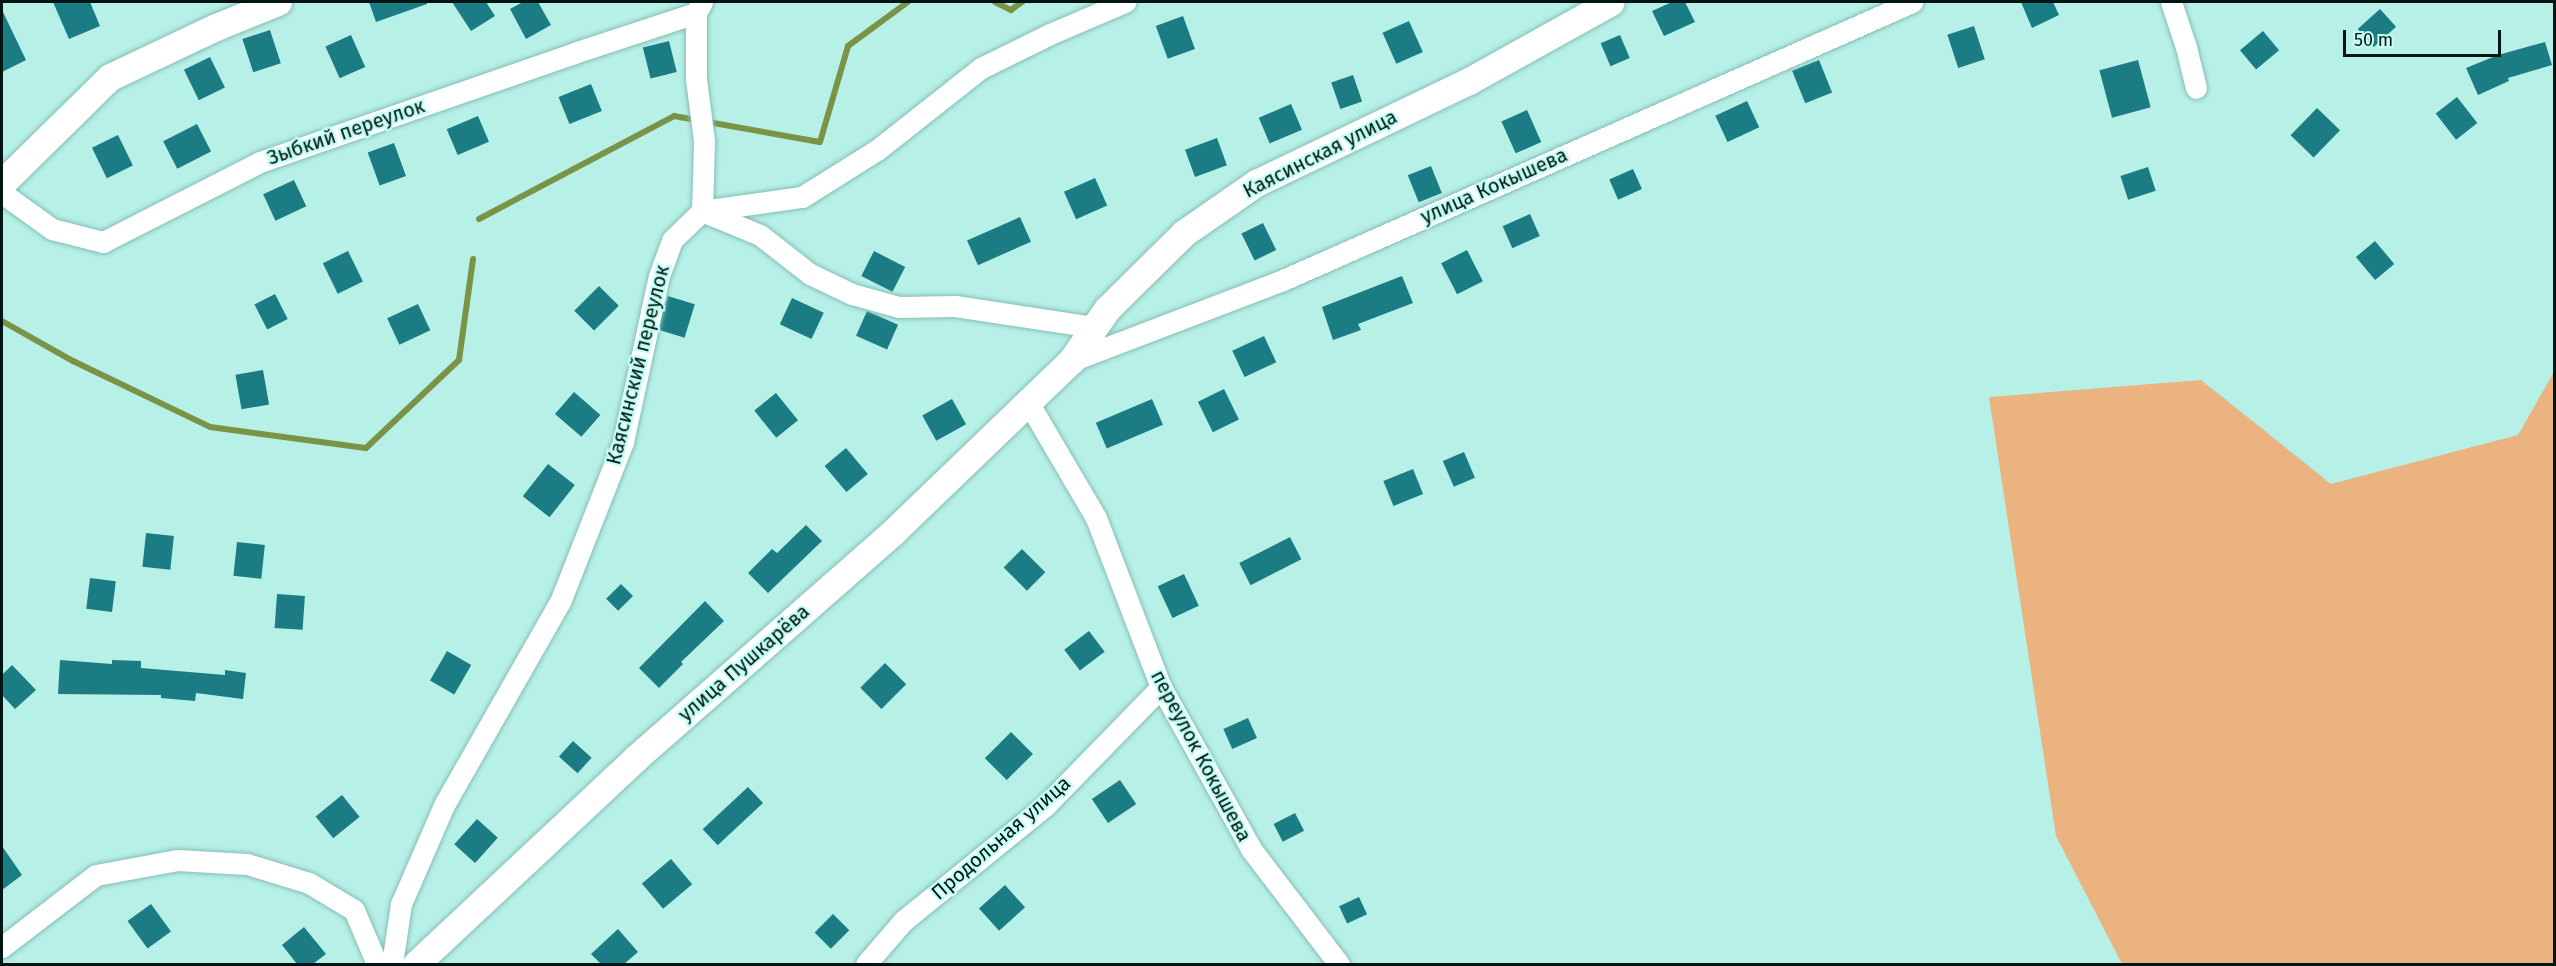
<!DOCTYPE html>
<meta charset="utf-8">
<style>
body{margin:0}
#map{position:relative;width:2556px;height:966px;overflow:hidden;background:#b6f0e7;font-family:"Fira Sans",sans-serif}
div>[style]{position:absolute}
.green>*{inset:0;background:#eab380}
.stream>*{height:6px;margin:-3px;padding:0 3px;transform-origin:3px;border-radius:3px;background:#7a9347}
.building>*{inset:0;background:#1b7c84;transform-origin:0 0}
.roads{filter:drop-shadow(0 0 2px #86beb5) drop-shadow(0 0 2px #86beb5)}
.minor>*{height:21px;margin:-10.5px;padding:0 10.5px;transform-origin:10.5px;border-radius:10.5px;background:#fff}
.tertiary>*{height:27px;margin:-13.5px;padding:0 13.5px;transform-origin:13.5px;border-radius:13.5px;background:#fff}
span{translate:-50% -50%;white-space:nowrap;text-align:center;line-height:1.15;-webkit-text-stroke:4.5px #c3fef4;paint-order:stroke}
.street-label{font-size:20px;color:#011512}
.frame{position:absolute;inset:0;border:3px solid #011512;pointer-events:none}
.scale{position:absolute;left:2343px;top:30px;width:158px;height:27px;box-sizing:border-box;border:3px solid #011512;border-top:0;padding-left:8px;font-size:18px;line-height:21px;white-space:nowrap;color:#011512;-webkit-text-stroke:4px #c3fef4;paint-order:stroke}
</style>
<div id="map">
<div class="green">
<i style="clip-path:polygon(2554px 372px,2554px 964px,2122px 964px,2056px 836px,1989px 397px,2201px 380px,2331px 484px,2518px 435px)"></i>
</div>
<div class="stream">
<i style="left:995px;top:2px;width:18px;rotate:27deg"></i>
<i style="left:1011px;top:10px;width:14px;rotate:-36deg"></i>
<i style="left:479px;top:219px;width:221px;rotate:-27.8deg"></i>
<i style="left:674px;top:116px;width:148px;rotate:10.1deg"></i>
<i style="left:820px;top:142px;width:100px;rotate:-73.7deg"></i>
<i style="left:848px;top:46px;width:74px;rotate:-36.3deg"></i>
<i style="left:2px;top:321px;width:81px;rotate:29.4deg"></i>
<i style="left:73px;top:361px;width:152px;rotate:25.7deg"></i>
<i style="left:210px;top:427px;width:157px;rotate:7.7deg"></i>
<i style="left:366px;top:448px;width:128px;rotate:-43.4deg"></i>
<i style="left:459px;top:360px;width:102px;rotate:-82.1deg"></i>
</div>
<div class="building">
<i style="clip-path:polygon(53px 2px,90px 2px,100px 26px,69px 39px)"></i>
<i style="clip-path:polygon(369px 2px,427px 2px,427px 4px,376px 22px)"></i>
<i style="clip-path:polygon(452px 2px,486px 2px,495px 16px,471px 31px)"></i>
<i style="clip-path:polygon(523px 2px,538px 2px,551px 25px,526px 39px,510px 9px)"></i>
<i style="clip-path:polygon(1672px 2px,1685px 2px,1695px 22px,1664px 36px,1652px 11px)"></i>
<i style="clip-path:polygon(2021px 2px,2053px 2px,2059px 15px,2032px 28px)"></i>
<i style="left:2380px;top:9px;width:24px;height:30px;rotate:48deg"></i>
<i style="clip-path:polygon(2px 10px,26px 60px,2px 72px)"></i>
<i style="left:1183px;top:16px;width:35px;height:29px;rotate:70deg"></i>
<i style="left:1409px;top:21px;width:34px;height:29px;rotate:66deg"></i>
<i style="left:1974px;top:26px;width:35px;height:28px;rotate:72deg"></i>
<i style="left:270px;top:30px;width:35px;height:29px;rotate:72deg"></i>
<i style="left:2263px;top:31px;width:25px;height:30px;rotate:50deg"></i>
<i style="left:351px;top:35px;width:35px;height:28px;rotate:66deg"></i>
<i style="left:1620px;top:35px;width:25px;height:21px;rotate:67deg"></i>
<i style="left:669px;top:41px;width:32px;height:27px;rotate:76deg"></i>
<i style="clip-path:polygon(2545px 42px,2552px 65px,2508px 78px,2509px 81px,2478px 95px,2466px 68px,2498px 55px)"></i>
<i style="left:210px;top:57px;width:34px;height:29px;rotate:64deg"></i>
<i style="left:1819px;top:60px;width:35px;height:29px;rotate:68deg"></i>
<i style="left:2138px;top:60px;width:49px;height:40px;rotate:75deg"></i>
<i style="left:1353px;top:75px;width:28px;height:23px;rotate:71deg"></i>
<i style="left:591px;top:84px;width:29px;height:35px;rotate:68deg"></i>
<i style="left:2457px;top:97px;width:33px;height:27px;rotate:52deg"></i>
<i style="left:1747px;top:101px;width:29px;height:35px;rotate:65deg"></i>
<i style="left:1291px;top:104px;width:28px;height:35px;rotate:67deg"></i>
<i style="left:2317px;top:108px;width:32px;height:38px;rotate:44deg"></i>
<i style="left:1527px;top:110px;width:35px;height:28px;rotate:66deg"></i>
<i style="left:478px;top:116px;width:28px;height:34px;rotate:67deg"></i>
<i style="left:197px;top:124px;width:31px;height:38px;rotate:63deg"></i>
<i style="left:118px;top:135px;width:34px;height:29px;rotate:64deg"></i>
<i style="left:1217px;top:138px;width:29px;height:34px;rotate:70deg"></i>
<i style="left:394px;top:143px;width:35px;height:28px;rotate:70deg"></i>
<i style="left:1431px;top:166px;width:29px;height:25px;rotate:68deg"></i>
<i style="left:2148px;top:167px;width:25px;height:29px;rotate:72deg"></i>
<i style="left:1633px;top:169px;width:22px;height:26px;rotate:66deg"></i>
<i style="left:1095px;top:178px;width:30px;height:34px;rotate:66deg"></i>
<i style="left:294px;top:180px;width:29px;height:34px;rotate:65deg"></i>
<i style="left:1530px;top:214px;width:24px;height:30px;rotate:66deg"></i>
<i style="left:1020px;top:217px;width:27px;height:58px;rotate:66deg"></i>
<i style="left:1263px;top:223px;width:30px;height:24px;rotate:64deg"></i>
<i style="left:2375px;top:241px;width:30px;height:25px;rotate:50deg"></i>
<i style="left:1467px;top:250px;width:35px;height:29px;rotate:63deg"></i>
<i style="left:348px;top:251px;width:34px;height:28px;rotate:64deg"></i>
<i style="left:874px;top:251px;width:35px;height:28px;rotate:27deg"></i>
<i style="clip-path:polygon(1402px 276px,1413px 303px,1358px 324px,1361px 330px,1333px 340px,1322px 307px)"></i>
<i style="left:599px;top:286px;width:28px;height:35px;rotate:45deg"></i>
<i style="left:275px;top:294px;width:28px;height:23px;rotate:63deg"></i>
<i style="left:668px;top:296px;width:28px;height:35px;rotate:17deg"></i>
<i style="left:792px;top:298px;width:35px;height:29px;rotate:25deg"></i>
<i style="left:418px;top:304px;width:29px;height:34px;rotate:65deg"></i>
<i style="left:867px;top:311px;width:34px;height:27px;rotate:24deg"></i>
<i style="left:1264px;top:336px;width:29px;height:35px;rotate:65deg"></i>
<i style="left:263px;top:370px;width:35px;height:28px;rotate:80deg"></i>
<i style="left:1224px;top:389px;width:34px;height:29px;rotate:64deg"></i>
<i style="left:574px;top:392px;width:35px;height:29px;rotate:41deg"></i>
<i style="left:776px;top:393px;width:35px;height:28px;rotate:51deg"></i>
<i style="left:952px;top:399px;width:29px;height:34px;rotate:61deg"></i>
<i style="left:1152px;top:399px;width:28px;height:61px;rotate:67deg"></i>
<i style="left:846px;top:448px;width:34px;height:28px;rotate:50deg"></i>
<i style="left:1464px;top:452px;width:28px;height:23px;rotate:67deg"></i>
<i style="left:548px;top:464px;width:34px;height:41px;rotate:38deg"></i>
<i style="left:1413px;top:469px;width:27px;height:32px;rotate:68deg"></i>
<i style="clip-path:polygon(806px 525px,822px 541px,768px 593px,748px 573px,772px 549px,777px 553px)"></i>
<i style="left:146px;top:533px;width:28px;height:34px;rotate:6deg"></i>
<i style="left:1290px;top:537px;width:25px;height:57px;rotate:63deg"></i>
<i style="left:237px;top:542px;width:28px;height:34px;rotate:6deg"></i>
<i style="left:1022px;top:549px;width:33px;height:26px;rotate:45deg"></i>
<i style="left:1184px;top:574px;width:35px;height:29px;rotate:65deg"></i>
<i style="left:90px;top:578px;width:26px;height:31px;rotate:7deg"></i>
<i style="left:621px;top:584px;width:17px;height:21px;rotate:45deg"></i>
<i style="left:277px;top:594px;width:28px;height:34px;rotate:4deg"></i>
<i style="clip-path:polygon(705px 601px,724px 621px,681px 662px,683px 664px,659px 688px,639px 668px)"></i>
<i style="left:1089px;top:631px;width:26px;height:31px;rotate:53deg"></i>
<i style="left:447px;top:651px;width:28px;height:34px;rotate:30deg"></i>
<i style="clip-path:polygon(60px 660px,112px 664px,112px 660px,141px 661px,141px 668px,225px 675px,225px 670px,246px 673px,243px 699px,196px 693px,195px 701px,161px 698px,161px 695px,58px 694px)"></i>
<i style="left:885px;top:663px;width:30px;height:35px;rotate:45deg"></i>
<i style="clip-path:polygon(12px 665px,36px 690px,15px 709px,2px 695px,2px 675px)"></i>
<i style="left:1248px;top:718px;width:22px;height:27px;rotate:66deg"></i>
<i style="left:1011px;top:732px;width:31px;height:37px;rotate:45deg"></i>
<i style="left:573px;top:741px;width:25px;height:21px;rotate:42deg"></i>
<i style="left:1120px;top:780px;width:29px;height:34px;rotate:56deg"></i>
<i style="left:748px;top:787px;width:22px;height:62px;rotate:47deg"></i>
<i style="left:342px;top:795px;width:28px;height:34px;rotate:51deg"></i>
<i style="left:1295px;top:813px;width:20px;height:24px;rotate:63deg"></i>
<i style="left:477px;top:819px;width:28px;height:34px;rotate:42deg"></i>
<i style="clip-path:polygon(2px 846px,22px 875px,2px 890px)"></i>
<i style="left:671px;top:859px;width:33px;height:38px;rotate:50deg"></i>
<i style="left:1005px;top:885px;width:30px;height:35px;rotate:48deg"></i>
<i style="left:1359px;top:897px;width:19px;height:22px;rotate:65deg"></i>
<i style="left:151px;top:904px;width:34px;height:29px;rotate:54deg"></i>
<i style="left:833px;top:914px;width:23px;height:26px;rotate:45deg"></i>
<i style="clip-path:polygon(304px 927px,326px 954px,313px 964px,297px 964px,282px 945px)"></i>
<i style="clip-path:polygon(618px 929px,638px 952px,624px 964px,601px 964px,591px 954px)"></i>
</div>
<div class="roads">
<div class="minor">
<i style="left:2171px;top:2px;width:47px;rotate:71.6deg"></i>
<i style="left:2186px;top:47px;width:42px;rotate:76.3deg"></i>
<i style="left:696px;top:13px;width:66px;rotate:90deg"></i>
<i style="left:696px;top:79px;width:63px;rotate:82.6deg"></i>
<i style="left:704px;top:141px;width:70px;rotate:91.6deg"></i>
<i style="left:702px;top:211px;width:63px;rotate:22.5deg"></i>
<i style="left:760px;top:235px;width:63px;rotate:38deg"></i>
<i style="left:810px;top:274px;width:47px;rotate:25.5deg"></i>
<i style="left:852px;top:294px;width:49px;rotate:15.5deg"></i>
<i style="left:899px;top:307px;width:56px;rotate:-1deg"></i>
<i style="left:955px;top:306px;width:141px;rotate:8.6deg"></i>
<i style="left:2px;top:193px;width:62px;rotate:35.8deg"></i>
<i style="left:52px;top:229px;width:53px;rotate:14.3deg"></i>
<i style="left:103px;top:242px;width:176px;rotate:-27deg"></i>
<i style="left:260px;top:162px;width:332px;rotate:-19.1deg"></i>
<i style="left:574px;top:53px;width:128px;rotate:-18.2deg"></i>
<i style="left:696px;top:13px;width:13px;rotate:-61deg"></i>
<i style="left:1071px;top:361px;width:227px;rotate:-20.9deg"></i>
<i style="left:1283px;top:280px;width:688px;rotate:-23.84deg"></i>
<i style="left:1028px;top:402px;width:134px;rotate:59.6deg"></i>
<i style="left:1096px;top:518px;width:181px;rotate:69deg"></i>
<i style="left:1161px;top:687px;width:185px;rotate:60.9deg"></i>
<i style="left:1251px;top:849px;width:145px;rotate:52.6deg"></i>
<i style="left:2px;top:947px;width:118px;rotate:-37.5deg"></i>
<i style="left:96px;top:875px;width:82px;rotate:-10.5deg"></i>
<i style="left:177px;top:860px;width:70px;rotate:3.3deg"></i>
<i style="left:247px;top:864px;width:65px;rotate:17deg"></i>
<i style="left:309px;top:883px;width:52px;rotate:31deg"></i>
<i style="left:354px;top:910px;width:59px;rotate:66.9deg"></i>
<i style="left:392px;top:964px;width:61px;rotate:-81.5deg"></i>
<i style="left:401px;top:904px;width:108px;rotate:-66.5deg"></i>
<i style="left:444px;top:805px;width:234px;rotate:-60.3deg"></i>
<i style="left:560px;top:602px;width:172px;rotate:-68.5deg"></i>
<i style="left:623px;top:442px;width:170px;rotate:-77.8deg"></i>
<i style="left:659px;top:276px;width:38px;rotate:-70deg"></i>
<i style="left:672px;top:240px;width:42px;rotate:-44deg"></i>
<i style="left:702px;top:211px;width:101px;rotate:-8deg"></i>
<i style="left:802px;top:197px;width:89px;rotate:-32.1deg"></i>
<i style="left:877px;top:150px;width:132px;rotate:-38.3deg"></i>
<i style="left:981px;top:68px;width:77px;rotate:-26.2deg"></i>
<i style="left:1050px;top:34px;width:82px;rotate:-23.1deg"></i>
<i style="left:866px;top:964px;width:57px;rotate:-49.3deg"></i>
<i style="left:903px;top:921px;width:184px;rotate:-39deg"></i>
<i style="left:1046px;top:805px;width:165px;rotate:-45.7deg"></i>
</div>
<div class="tertiary">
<i style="left:2px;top:183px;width:151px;rotate:-44.5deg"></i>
<i style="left:110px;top:77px;width:117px;rotate:-25.3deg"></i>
<i style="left:216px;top:27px;width:67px;rotate:-22deg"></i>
<i style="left:416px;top:964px;width:303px;rotate:-43.1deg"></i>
<i style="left:637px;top:757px;width:341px;rotate:-41.3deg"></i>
<i style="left:893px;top:532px;width:247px;rotate:-43.9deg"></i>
<i style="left:1071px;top:361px;width:63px;rotate:-55.3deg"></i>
<i style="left:1107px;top:309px;width:108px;rotate:-44.6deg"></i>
<i style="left:1184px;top:233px;width:88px;rotate:-34.8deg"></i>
<i style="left:1256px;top:183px;width:236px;rotate:-25.6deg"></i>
<i style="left:1469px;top:81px;width:162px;rotate:-29.1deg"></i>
</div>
</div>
<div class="street-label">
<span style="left:346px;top:132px;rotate:-19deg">Зыбкий переулок</span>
<span style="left:1320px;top:154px;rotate:-27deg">Каясинская улица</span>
<span style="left:1494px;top:186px;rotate:-24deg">улица Кокышева</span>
<span style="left:638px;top:365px;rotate:-76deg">Каясинский переулок</span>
<span style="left:744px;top:663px;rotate:-41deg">улица Пушкарёва</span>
<span style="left:1201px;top:756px;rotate:62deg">переулок Кокышева</span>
<span style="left:1001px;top:838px;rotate:-41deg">Продольная улица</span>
</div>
<div class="frame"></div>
<div class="scale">50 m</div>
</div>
